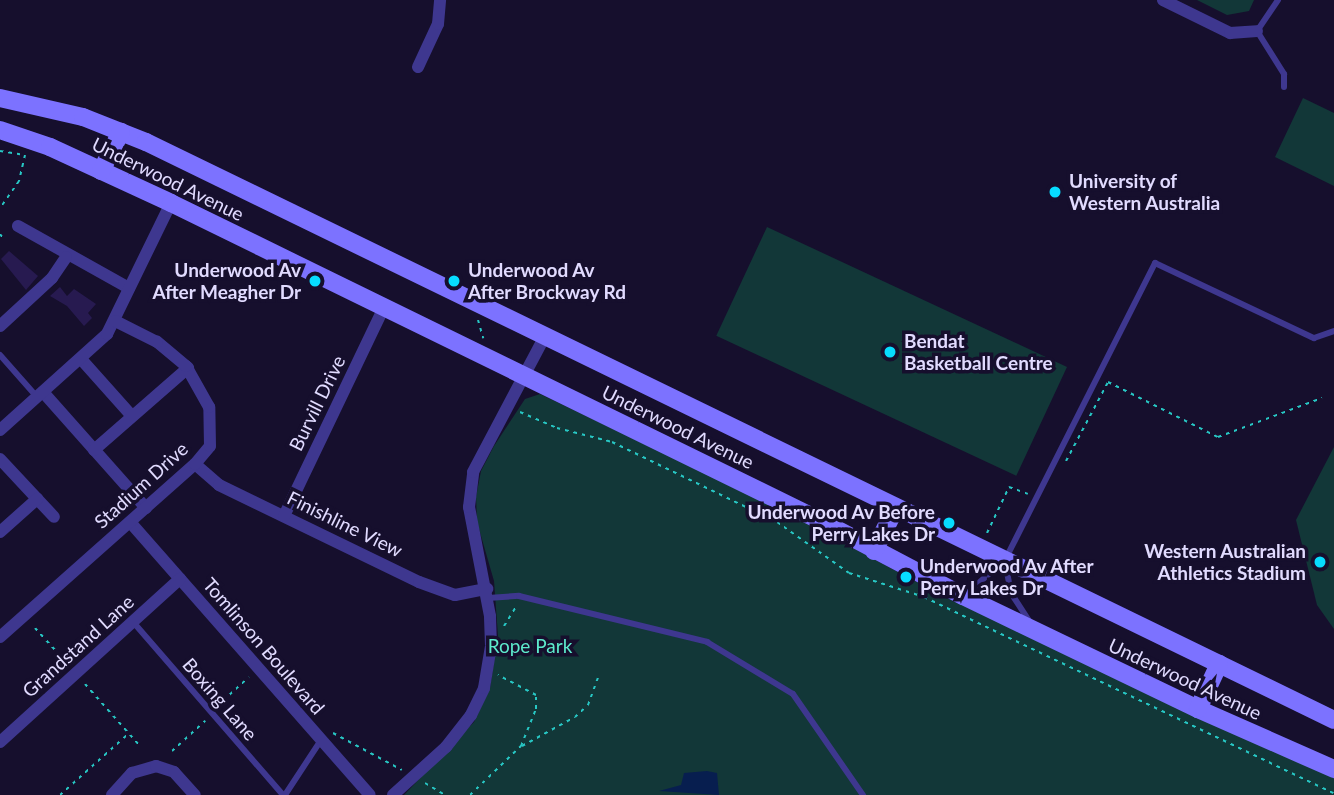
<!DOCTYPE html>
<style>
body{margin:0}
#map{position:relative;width:1334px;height:795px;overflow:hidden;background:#160f2d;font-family:Lato,sans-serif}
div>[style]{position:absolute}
.green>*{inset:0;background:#123738;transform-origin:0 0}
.water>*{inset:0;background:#071e4f}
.building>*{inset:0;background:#271a50}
.path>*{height:2px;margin-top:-1px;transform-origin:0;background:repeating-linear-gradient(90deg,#27c7c4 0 3.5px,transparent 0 8.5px)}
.service>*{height:6px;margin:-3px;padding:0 3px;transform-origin:3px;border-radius:3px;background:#3e378f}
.minor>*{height:12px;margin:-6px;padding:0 6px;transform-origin:6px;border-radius:6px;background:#3e378f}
.secondary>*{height:18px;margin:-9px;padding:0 9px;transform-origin:9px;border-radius:9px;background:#7c72ff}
.dots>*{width:19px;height:19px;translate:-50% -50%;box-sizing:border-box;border:4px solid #160f2d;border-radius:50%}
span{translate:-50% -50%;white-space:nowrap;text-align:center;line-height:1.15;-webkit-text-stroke:7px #160f2d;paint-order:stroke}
.street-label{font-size:19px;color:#e1dbff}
.poi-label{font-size:19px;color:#e1dbff;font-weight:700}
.left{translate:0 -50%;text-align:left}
.right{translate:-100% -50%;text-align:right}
.park-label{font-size:19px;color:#5deacc}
</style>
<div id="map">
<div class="green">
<i style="clip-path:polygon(1197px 0,1254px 0,1249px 11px,1227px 15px)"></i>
<i style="clip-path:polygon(1303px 98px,1334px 113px,1334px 186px,1275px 157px)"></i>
<i style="left:767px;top:227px;width:331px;height:120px;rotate:25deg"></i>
<i style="clip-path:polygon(540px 394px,782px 510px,939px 594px,1334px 778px,1334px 795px,404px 795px,474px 722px,490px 688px,498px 636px,494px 581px,477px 522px,476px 497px,481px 471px,494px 446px,525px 399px)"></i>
<i style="clip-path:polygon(1334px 447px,1334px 629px,1317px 605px,1296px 520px)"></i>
</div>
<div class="water">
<i style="clip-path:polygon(707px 771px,717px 773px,719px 795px,659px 791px,681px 785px,684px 773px)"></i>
</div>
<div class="building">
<i style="clip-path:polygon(9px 251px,38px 276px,26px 290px,1px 259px)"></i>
<i style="clip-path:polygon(60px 287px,67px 296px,74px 289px,96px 304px,88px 313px,92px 318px,84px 326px,67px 306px,50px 296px)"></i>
</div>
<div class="path">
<i style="left:0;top:151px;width:25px;rotate:9deg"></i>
<i style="left:25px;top:155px;width:27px;rotate:103deg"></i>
<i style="left:19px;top:181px;width:33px;rotate:125deg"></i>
<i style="left:0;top:234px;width:5px;rotate:53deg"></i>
<i style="left:478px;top:320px;width:19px;rotate:74deg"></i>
<i style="left:520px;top:412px;width:40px;rotate:23.4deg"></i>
<i style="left:557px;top:428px;width:57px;rotate:14.3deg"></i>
<i style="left:612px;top:442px;width:183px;rotate:25.9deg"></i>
<i style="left:777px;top:522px;width:88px;rotate:35.3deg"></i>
<i style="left:849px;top:573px;width:79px;rotate:17.7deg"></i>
<i style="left:924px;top:597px;width:454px;rotate:25.6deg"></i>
<i style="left:1066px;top:461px;width:89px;rotate:-62deg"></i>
<i style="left:1108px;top:382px;width:123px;rotate:26.6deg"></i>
<i style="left:1218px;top:437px;width:111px;rotate:-20.6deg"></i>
<i style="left:987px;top:533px;width:51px;rotate:-64.4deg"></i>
<i style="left:1009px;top:487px;width:20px;rotate:20deg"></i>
<i style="left:941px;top:568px;width:32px;rotate:-14deg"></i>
<i style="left:504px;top:626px;width:22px;rotate:-58deg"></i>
<i style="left:35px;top:628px;width:47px;rotate:47.6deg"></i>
<i style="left:85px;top:684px;width:83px;rotate:48.4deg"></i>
<i style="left:217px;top:706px;width:43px;rotate:-42.2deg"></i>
<i style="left:333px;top:733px;width:78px;rotate:28.2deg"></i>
<i style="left:522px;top:746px;width:60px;rotate:-28.7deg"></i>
<i style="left:575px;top:717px;width:18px;rotate:-43deg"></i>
<i style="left:588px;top:705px;width:29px;rotate:-70deg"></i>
<i style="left:172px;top:751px;width:45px;rotate:-42.3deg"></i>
<i style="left:425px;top:783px;width:23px;rotate:31deg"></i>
<i style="left:60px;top:795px;width:93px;rotate:-41.9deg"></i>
<i style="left:470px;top:795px;width:71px;rotate:-43.9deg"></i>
<i style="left:521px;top:746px;width:40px;rotate:-68deg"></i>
<i style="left:536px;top:709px;width:14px;rotate:-90deg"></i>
<i style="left:536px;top:695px;width:43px;rotate:-152.2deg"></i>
</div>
<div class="service">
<i style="left:1278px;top:0;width:37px;rotate:124deg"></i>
<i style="left:1257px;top:31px;width:51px;rotate:57.9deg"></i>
<i style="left:1284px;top:74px;width:13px;rotate:90deg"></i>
<i style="left:0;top:355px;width:56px;rotate:48.6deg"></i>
<i style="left:1005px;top:562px;width:32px;rotate:79deg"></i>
<i style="left:1011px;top:593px;width:35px;rotate:57deg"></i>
<i style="left:965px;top:595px;width:53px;rotate:-41.2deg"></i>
<i style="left:1005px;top:560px;width:333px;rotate:-63.2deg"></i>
<i style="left:1155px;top:263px;width:176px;rotate:25.3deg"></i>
<i style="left:1314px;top:338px;width:21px;rotate:-19deg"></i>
<i style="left:488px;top:598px;width:31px;rotate:-4deg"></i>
<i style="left:519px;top:596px;width:194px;rotate:13.7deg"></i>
<i style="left:707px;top:642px;width:100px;rotate:31.2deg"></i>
<i style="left:793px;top:694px;width:123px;rotate:55.3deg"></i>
<i style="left:134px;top:623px;width:228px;rotate:49.1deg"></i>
<i style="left:285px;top:795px;width:66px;rotate:-56.8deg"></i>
</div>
<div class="minor">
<i style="left:1163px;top:0;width:75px;rotate:26.2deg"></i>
<i style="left:1230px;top:33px;width:27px;rotate:-4deg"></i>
<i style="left:418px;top:67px;width:47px;rotate:-65.1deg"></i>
<i style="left:438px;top:24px;width:24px;rotate:-85deg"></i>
<i style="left:18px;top:226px;width:127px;rotate:29.2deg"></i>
<i style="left:0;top:326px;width:71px;rotate:-42.7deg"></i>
<i style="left:52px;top:278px;width:25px;rotate:-56deg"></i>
<i style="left:81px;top:359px;width:76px;rotate:48.2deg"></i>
<i style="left:43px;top:392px;width:155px;rotate:48.4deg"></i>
<i style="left:0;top:430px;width:144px;rotate:-41.9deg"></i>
<i style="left:107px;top:334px;width:146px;rotate:-64deg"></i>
<i style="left:94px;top:450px;width:125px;rotate:-41.1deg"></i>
<i style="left:0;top:459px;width:79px;rotate:47deg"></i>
<i style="left:195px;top:464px;width:32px;rotate:41deg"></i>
<i style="left:219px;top:485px;width:222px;rotate:25.9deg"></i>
<i style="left:419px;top:582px;width:38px;rotate:20deg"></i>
<i style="left:455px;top:595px;width:33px;rotate:-11deg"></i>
<i style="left:284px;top:516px;width:232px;rotate:-64.4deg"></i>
<i style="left:130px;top:522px;width:363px;rotate:48.7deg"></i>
<i style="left:0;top:532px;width:50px;rotate:-41.7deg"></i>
<i style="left:0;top:637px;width:261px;rotate:-41.6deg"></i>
<i style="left:195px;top:464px;width:23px;rotate:-50deg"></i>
<i style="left:210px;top:446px;width:39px;rotate:-91deg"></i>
<i style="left:209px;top:407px;width:47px;rotate:-119.3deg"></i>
<i style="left:186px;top:366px;width:38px;rotate:-140deg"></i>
<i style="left:157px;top:342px;width:47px;rotate:-153.4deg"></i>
<i style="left:0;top:742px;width:243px;rotate:-42.2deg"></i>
<i style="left:112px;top:795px;width:30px;rotate:-48deg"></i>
<i style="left:132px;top:773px;width:25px;rotate:-16deg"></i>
<i style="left:156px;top:766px;width:19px;rotate:18deg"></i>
<i style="left:174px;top:772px;width:31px;rotate:48deg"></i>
<i style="left:393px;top:795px;width:72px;rotate:-42.2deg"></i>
<i style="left:446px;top:747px;width:41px;rotate:-52deg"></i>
<i style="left:471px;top:715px;width:30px;rotate:-64deg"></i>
<i style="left:484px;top:688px;width:43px;rotate:-80.5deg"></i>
<i style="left:491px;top:646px;width:30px;rotate:-92deg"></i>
<i style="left:490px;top:616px;width:111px;rotate:-100.9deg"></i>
<i style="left:469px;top:507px;width:35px;rotate:-83deg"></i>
<i style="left:473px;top:472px;width:154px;rotate:-62.1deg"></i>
</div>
<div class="secondary">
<i style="left:0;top:98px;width:85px;rotate:12.9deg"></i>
<i style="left:83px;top:117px;width:68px;rotate:21.6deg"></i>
<i style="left:146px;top:142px;width:1321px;rotate:25.94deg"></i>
<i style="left:0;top:130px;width:53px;rotate:18.8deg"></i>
<i style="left:50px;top:147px;width:133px;rotate:24.8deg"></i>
<i style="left:171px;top:203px;width:719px;rotate:26.07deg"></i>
<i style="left:817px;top:519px;width:165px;rotate:27.8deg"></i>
<i style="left:963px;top:596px;width:261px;rotate:25.7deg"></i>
<i style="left:1198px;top:709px;width:149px;rotate:23.8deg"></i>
<i style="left:101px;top:171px;width:44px;rotate:-62.9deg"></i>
<i style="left:874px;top:551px;width:49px;rotate:-63.4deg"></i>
<i style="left:1198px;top:709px;width:50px;rotate:-65deg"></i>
</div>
<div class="dots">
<i style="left:1055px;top:192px;background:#07dcff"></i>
<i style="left:315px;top:281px;background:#07dcff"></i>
<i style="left:454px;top:281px;background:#07dcff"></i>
<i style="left:890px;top:352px;background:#07dcff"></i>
<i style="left:949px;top:523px;background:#07dcff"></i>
<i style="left:1320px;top:562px;background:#07dcff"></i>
<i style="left:906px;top:577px;background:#07dcff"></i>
</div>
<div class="street-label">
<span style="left:168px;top:179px;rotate:26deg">Underwood Avenue</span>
<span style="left:317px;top:403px;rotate:-64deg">Burvill Drive</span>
<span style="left:678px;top:427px;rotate:26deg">Underwood Avenue</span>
<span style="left:141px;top:485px;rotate:-42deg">Stadium Drive</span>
<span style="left:345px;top:524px;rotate:26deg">Finishline View</span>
<span style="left:78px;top:646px;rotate:-42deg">Grandstand Lane</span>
<span style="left:264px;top:646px;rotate:49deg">Tomlinson Boulevard</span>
<span style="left:1185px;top:679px;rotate:25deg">Underwood Avenue</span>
<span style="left:220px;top:699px;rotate:49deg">Boxing Lane</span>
</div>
<div class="poi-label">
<span class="left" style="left:1069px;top:192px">University of<br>Western Australia</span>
<span class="right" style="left:301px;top:281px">Underwood Av<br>After Meagher Dr</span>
<span class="left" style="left:468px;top:281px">Underwood Av<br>After Brockway Rd</span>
<span class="left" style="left:904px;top:352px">Bendat<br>Basketball Centre</span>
<span class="right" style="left:935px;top:523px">Underwood Av Before<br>Perry Lakes Dr</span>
<span class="right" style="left:1306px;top:562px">Western Australian<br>Athletics Stadium</span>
<span class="left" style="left:920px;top:577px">Underwood Av After<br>Perry Lakes Dr</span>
</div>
<div class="park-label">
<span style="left:530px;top:646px">Rope Park</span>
</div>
</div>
